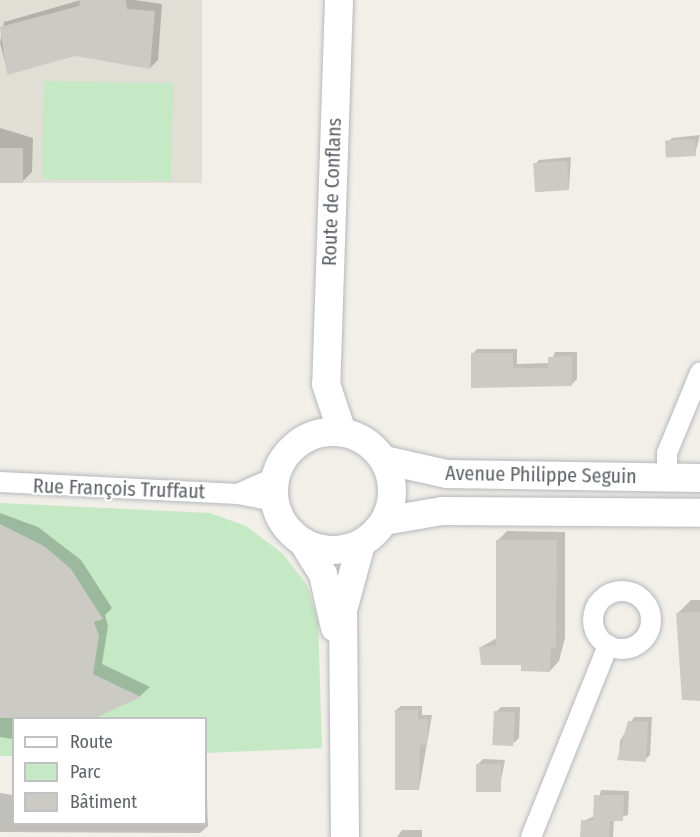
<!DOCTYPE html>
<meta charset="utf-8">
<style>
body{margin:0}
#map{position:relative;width:700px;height:837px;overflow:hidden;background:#f1efe8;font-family:"Fira Sans Condensed",sans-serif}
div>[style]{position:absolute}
.education>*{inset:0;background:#e1ded6;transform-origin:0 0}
.green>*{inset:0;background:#c5e8c5;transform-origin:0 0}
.shadow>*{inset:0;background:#0003}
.building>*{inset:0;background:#cccac5;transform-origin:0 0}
.roads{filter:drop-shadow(0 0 2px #b5b8bc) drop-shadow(0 0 2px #b5b8bc)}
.minor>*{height:20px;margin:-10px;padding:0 10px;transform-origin:10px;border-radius:10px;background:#fff}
.minor>.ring{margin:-10px;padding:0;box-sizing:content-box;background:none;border:20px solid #fff;border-radius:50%}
.secondary>*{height:28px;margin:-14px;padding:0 14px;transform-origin:14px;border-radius:14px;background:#fff}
.secondary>.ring{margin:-14px;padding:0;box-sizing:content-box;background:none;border:28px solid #fff;border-radius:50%}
span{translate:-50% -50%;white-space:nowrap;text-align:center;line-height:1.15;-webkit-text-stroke:4.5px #fff;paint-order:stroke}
.street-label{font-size:20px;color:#5f6368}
.legend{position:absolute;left:12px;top:717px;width:195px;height:108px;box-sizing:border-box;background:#fff;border:2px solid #bfc1c3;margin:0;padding:8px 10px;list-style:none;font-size:18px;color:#5f6368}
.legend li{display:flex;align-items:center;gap:12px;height:30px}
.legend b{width:30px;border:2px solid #bfc1c3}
</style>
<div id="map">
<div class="education">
<i style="left:0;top:0;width:202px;height:183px"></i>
</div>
<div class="green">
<i style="left:44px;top:81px;width:129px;height:98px;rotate:1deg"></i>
<i style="clip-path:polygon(0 503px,210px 513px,246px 526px,283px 554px,307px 585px,318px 621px,322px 748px,206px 753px,206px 718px,14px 718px,13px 756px,0 756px)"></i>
</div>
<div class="shadow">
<i style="clip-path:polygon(134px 0,162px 4px,158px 60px,150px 68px,75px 55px,8px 73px,0 43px,4px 22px,81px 0)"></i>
<i style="clip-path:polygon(0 128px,33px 138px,32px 172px,22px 182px,0 182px)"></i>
<i style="clip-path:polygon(700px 135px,695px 154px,667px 143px,672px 138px)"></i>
<i style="clip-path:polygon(571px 157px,569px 189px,535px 164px,539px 160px)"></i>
<i style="clip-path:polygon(477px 349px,517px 349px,517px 364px,550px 363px,555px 352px,577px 352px,577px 379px,572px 384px,472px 386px,472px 354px)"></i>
<i style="clip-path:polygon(0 513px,38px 527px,81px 560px,112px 608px,105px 615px,108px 626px,102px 664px,150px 687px,140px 696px,91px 718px,14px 718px,14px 739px,0 737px)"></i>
<i style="clip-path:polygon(507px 531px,565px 532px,565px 638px,559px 661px,550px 671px,481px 647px,497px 638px,498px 540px)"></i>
<i style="clip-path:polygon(691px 600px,700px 600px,700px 699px,678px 613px)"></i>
<i style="clip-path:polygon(401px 706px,422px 706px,422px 715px,432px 715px,419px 789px,396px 710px)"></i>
<i style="clip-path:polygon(501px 707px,520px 707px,519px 738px,514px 743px,496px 712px)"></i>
<i style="clip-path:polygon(634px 717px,652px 717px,650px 755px,645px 760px,619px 759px,620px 741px)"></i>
<i style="clip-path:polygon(483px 759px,505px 760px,499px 790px,478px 764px)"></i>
<i style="clip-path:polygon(601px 790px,629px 791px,628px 815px,614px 819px,613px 837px,582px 837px,583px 821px,595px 816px)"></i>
<i style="clip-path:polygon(0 793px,14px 795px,14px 824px,206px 824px,207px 798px,208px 826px,200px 833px,0 832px)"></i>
<i style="clip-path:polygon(402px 830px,422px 830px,422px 837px,397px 837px)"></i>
</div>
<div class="building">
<i style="clip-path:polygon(80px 0,126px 0,127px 9px,155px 11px,150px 69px,75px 56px,7px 75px,0 27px,79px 6px)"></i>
<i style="left:695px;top:139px;width:17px;height:30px;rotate:87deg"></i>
<i style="left:0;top:148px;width:23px;height:35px"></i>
<i style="left:567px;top:161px;width:29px;height:34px;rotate:86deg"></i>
<i style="clip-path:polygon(471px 353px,513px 353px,513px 368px,548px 368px,548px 357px,572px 356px,572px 386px,471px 388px)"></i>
<i style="clip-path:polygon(0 524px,44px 546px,71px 569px,103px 619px,94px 622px,99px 636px,93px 674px,141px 697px,95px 718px,0 718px)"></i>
<i style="clip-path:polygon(496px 540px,557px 540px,556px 649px,551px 648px,550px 672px,521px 671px,521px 665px,481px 665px,479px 647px,496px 646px)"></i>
<i style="clip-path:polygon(700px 612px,700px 701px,682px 700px,676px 613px)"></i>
<i style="clip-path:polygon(395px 710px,418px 710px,418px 719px,428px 719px,427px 745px,420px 745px,419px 790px,395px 790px)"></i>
<i style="left:494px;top:711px;width:21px;height:34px;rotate:3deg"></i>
<i style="clip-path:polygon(628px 721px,648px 722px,646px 762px,617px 760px)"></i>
<i style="left:476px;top:764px;width:25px;height:28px"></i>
<i style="clip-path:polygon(594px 795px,624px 795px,623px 821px,610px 821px,609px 837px,580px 837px,581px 820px,593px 820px)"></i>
</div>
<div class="roads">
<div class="minor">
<i style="left:667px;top:477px;width:24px;rotate:-90deg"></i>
<i style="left:667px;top:453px;width:87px;rotate:-67.6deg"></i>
<i style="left:0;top:482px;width:238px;rotate:2.9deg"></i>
<i style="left:238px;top:494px;width:38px;rotate:11deg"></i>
<i style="left:238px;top:494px;width:42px;rotate:-24.1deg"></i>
<i class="ring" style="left:593px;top:591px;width:38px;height:38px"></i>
<i style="left:531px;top:837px;width:207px;rotate:-68.1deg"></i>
</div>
<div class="secondary">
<i style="left:339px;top:0;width:384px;rotate:91.9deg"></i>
<i style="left:326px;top:384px;width:51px;rotate:71.6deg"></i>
<i class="ring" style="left:274px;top:432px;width:90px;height:90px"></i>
<i style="left:384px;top:460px;width:65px;rotate:12.5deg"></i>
<i style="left:447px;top:474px;width:253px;rotate:0.9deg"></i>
<i style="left:384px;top:521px;width:59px;rotate:-9.8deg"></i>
<i style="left:442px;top:511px;width:258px;rotate:0.4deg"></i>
<i style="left:303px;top:542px;width:38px;rotate:58deg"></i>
<i style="left:323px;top:574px;width:55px;rotate:77.5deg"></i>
<i style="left:345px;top:837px;width:227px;rotate:-90.5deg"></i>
<i style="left:343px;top:610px;width:68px;rotate:-74.7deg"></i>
</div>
</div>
<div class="street-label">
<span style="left:332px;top:192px;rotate:-88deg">Route de Conflans</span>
<span style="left:541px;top:475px;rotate:1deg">Avenue Philippe Seguin</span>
<span style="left:119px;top:489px;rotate:2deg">Rue François Truffaut</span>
</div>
<ul class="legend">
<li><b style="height:8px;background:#fff"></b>Route</li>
<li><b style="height:16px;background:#c5e8c5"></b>Parc</li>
<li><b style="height:16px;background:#cccac5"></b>Bâtiment</li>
</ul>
</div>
